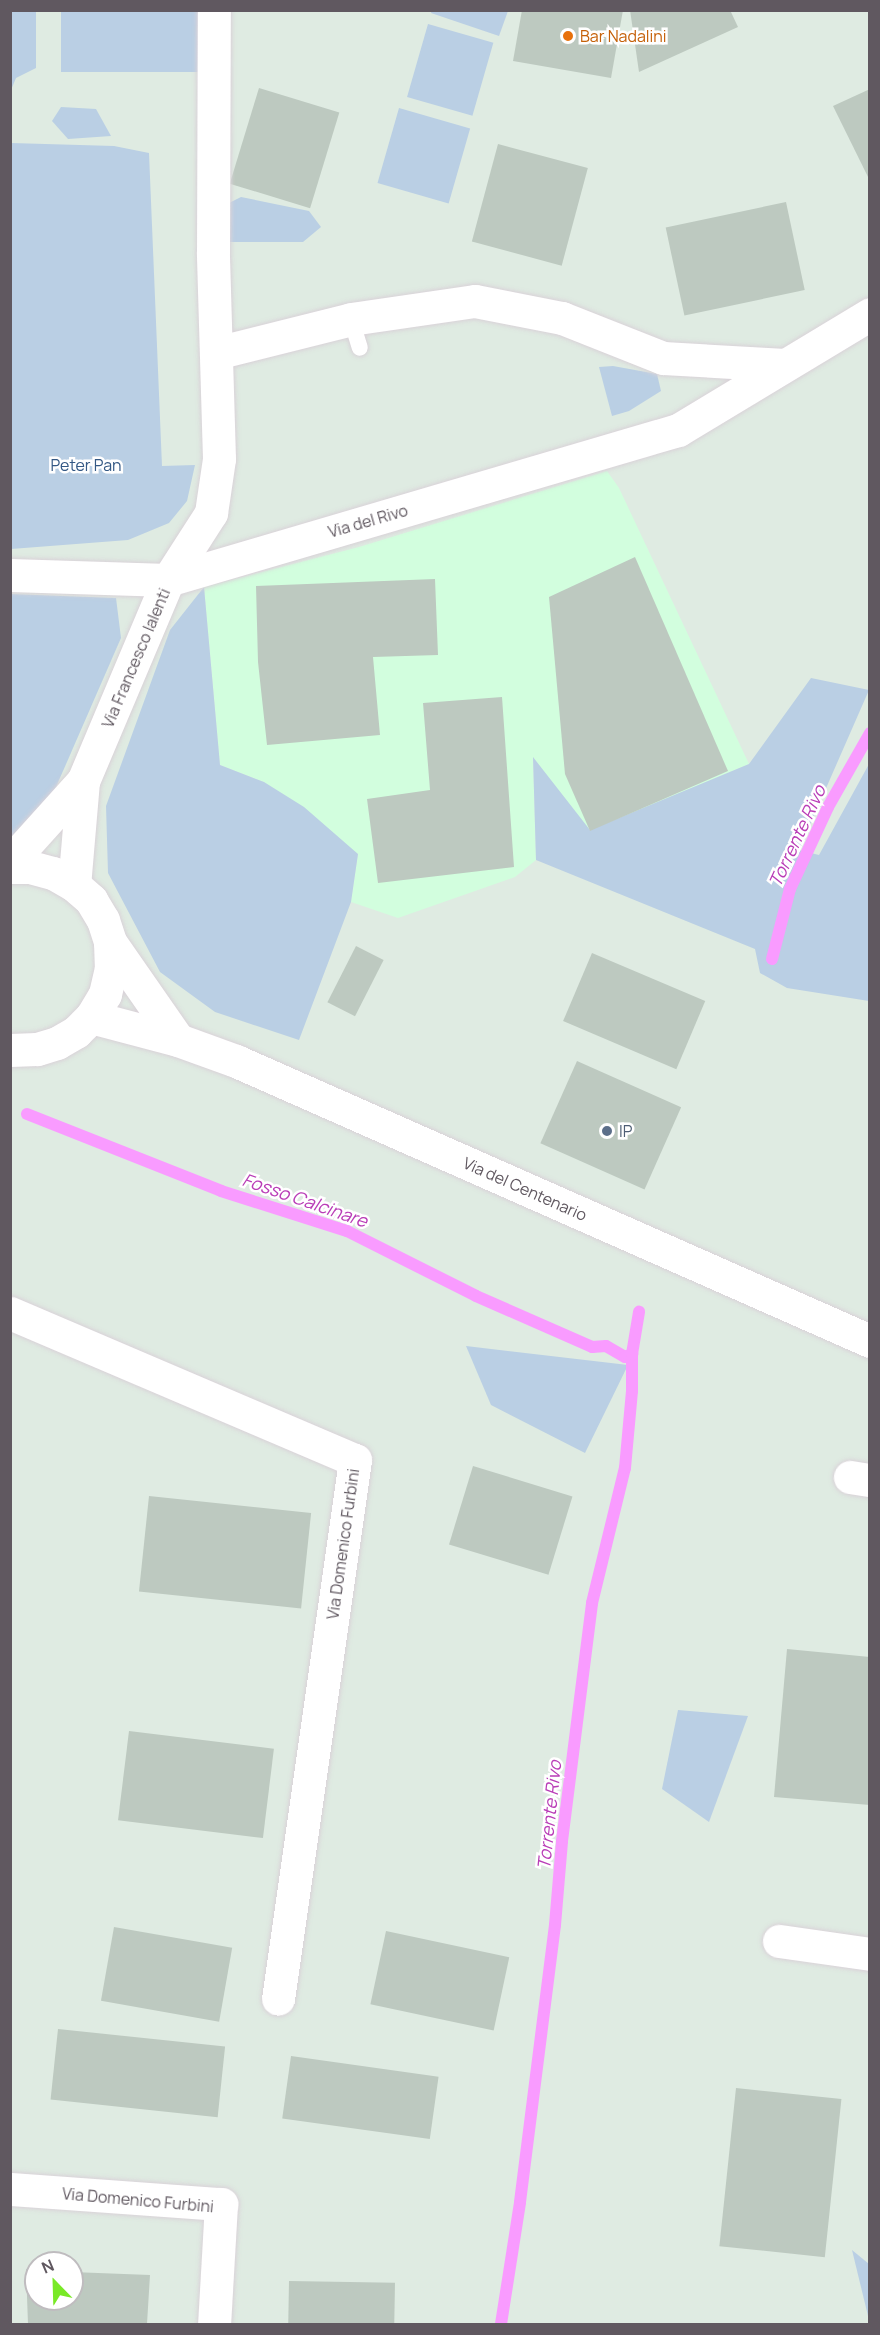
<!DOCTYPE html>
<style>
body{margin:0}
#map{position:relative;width:880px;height:2335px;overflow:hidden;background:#dfebe2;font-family:Manrope,sans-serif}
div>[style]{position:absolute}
.commercial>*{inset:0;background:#d2fede}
.green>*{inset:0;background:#bacfe4;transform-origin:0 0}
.stream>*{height:12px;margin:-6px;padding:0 6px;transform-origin:6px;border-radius:6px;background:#f99bff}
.building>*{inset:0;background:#bdc9c0;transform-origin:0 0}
.roads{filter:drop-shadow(0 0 2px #d9d2d8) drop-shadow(0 0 2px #d9d2d8)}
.service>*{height:16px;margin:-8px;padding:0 8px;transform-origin:8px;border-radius:8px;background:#fff}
.minor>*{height:33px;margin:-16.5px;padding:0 16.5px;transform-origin:16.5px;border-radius:16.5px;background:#fff}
.tertiary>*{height:33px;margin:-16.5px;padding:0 16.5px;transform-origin:16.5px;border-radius:16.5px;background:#fff}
.dots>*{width:16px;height:16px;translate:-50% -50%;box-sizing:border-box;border:3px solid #fff;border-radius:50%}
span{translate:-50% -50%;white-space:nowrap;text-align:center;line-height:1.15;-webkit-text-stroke:5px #fff;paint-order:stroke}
.food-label{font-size:16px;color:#c56008}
.left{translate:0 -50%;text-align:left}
.park-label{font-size:16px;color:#345884}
.street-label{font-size:16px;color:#605860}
.service-label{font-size:16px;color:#4e5e75}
.water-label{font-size:18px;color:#b93db7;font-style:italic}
.frame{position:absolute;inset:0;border:12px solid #605860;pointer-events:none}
.north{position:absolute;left:24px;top:2251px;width:60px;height:60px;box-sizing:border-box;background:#fff;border:2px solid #bfbcbf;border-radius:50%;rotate:337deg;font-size:16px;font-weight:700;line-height:24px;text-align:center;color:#605860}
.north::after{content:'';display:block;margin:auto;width:21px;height:27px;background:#79e927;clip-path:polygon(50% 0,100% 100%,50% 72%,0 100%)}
</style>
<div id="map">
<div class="commercial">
<i style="clip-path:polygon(607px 471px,619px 488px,749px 764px,590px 831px,533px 758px,536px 860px,515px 877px,398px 918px,351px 902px,358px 854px,264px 782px,220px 765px,204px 587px,359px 547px)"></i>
</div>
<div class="green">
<i style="clip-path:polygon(11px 10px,36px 11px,36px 68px,16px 78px,11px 90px)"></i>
<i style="clip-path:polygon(432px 10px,508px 10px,508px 11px,499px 36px,431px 13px)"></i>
<i style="left:61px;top:11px;width:139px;height:61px"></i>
<i style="left:428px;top:24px;width:68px;height:76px;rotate:16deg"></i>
<i style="clip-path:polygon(61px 107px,96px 109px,111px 136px,68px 139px,52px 121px)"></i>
<i style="left:399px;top:108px;width:74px;height:78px;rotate:16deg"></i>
<i style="clip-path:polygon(11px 143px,114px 146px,149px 153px,162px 466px,195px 465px,187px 501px,169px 523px,128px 540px,11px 549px)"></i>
<i style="clip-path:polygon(241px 197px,309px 211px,321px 227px,303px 242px,229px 242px,223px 206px)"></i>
<i style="clip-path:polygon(613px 366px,657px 374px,661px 391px,629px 411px,612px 416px,599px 367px)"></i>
<i style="clip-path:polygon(204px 587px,220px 765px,264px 782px,304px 807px,358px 854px,351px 902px,299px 1040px,215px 1012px,160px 972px,108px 873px,106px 806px,170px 630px)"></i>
<i style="clip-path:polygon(11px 594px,116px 598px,121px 638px,46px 810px,11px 839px)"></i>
<i style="clip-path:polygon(811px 678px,869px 690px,799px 850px,819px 855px,869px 764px,869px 1001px,787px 988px,760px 973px,755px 949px,536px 860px,533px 757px,590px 830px,749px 764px)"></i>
<i style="clip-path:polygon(466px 1346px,628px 1365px,585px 1453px,491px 1405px)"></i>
<i style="clip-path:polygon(678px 1710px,748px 1716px,709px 1822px,662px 1789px)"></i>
<i style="clip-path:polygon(852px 2250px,869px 2264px,869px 2320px)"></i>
</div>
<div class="stream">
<i style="left:772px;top:959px;width:72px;rotate:-75.6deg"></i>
<i style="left:790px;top:889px;width:90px;rotate:-65.1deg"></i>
<i style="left:828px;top:807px;width:85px;rotate:-60.4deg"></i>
<i style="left:27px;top:1114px;width:209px;rotate:21.6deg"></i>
<i style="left:221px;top:1191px;width:132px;rotate:17.6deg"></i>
<i style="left:347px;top:1231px;width:144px;rotate:26.7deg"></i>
<i style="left:476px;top:1296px;width:127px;rotate:23.7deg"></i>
<i style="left:592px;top:1347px;width:14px;rotate:-4deg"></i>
<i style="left:606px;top:1346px;width:22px;rotate:30deg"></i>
<i style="left:625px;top:1357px;width:8px;rotate:-23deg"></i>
<i style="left:501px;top:2324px;width:123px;rotate:-81.1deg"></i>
<i style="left:520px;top:2202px;width:279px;rotate:-82.8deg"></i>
<i style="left:555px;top:1925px;width:84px;rotate:-85.2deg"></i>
<i style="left:562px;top:1841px;width:240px;rotate:-82.8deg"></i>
<i style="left:592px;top:1603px;width:139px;rotate:-76.3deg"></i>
<i style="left:625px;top:1468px;width:77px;rotate:-84.8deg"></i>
<i style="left:632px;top:1391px;width:37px;rotate:-90deg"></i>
<i style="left:632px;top:1354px;width:43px;rotate:-80.5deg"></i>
</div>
<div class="building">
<i style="clip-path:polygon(522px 10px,623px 10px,611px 78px,513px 61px)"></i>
<i style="clip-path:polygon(630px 10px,730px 10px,738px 27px,639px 72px)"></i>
<i style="left:259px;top:88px;width:84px;height:100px;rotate:17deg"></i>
<i style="clip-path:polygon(870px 89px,870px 181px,833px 106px)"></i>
<i style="left:498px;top:144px;width:93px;height:101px;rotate:15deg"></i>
<i style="left:786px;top:202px;width:90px;height:123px;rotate:78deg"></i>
<i style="clip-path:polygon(635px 557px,728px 771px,590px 831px,565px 774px,549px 597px)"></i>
<i style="clip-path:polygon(435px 579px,438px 655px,373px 657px,380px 735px,267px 745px,258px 662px,256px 586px)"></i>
<i style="clip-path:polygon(502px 697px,514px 867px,378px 883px,367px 799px,430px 790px,423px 703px)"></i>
<i style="left:356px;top:946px;width:31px;height:63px;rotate:27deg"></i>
<i style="left:592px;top:953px;width:123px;height:74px;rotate:23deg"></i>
<i style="left:577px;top:1061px;width:114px;height:90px;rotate:24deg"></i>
<i style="left:473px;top:1466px;width:104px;height:82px;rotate:17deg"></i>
<i style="left:149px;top:1496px;width:163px;height:96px;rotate:6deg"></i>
<i style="clip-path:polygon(787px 1649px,870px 1657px,870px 1805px,774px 1797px)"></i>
<i style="left:129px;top:1731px;width:146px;height:90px;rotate:7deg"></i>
<i style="left:114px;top:1927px;width:120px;height:75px;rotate:10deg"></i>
<i style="left:386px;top:1931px;width:126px;height:75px;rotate:12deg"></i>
<i style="left:58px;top:2029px;width:168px;height:71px;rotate:6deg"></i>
<i style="left:291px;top:2056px;width:149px;height:63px;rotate:8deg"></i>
<i style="left:736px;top:2088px;width:106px;height:159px;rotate:6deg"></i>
<i style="clip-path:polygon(26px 2269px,36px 2270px,36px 2299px,72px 2299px,72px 2272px,150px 2275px,147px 2324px,28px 2324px)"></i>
<i style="left:289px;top:2281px;width:106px;height:43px;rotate:1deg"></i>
</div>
<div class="roads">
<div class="service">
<i style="left:351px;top:319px;width:30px;rotate:73deg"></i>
</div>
<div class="minor">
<i style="left:216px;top:353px;width:139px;rotate:-14.1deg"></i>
<i style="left:351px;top:319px;width:125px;rotate:-8.3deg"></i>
<i style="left:475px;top:301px;width:89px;rotate:11.1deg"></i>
<i style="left:562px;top:318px;width:109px;rotate:21.6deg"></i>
<i style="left:663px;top:358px;width:122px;rotate:3.3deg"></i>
<i style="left:10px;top:575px;width:158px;rotate:1.8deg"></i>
<i style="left:168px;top:580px;width:218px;rotate:112.9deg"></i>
<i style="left:83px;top:781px;width:104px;rotate:94.9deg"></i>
<i style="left:168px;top:580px;width:532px;rotate:-16.39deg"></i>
<i style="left:678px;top:430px;width:224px;rotate:-31.1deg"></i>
<i style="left:168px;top:580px;width:80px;rotate:-57.3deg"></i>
<i style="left:211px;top:513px;width:55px;rotate:-81.6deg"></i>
<i style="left:219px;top:459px;width:207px;rotate:-91.7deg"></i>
<i style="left:213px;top:252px;width:242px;rotate:-89.8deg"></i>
<i style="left:10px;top:862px;width:109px;rotate:-48deg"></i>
<i style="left:10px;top:1313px;width:375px;rotate:23.1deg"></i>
<i style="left:355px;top:1460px;width:544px;rotate:98.13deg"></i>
<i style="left:850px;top:1477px;width:20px;rotate:9deg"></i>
<i style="left:779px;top:1941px;width:92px;rotate:8.1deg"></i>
<i style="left:10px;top:2189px;width:212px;rotate:4.1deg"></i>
<i style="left:221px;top:2204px;width:120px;rotate:93.3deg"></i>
</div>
<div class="tertiary">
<i style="left:10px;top:867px;width:20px"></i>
<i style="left:30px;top:867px;width:24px;rotate:15deg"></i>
<i style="left:53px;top:873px;width:24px;rotate:30deg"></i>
<i style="left:74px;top:885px;width:23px;rotate:41deg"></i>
<i style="left:91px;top:900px;width:23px;rotate:59deg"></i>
<i style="left:103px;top:920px;width:23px;rotate:72deg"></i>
<i style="left:110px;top:942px;width:26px;rotate:88deg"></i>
<i style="left:111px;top:968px;width:27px;rotate:103deg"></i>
<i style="left:105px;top:994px;width:27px;rotate:121deg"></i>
<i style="left:91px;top:1017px;width:21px;rotate:135deg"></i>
<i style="left:76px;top:1032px;width:22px;rotate:150deg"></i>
<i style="left:57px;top:1043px;width:21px;rotate:163deg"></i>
<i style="left:37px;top:1049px;width:27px;rotate:178deg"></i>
<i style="left:110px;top:942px;width:119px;rotate:55.2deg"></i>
<i style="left:91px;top:1017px;width:90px;rotate:14.8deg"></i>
<i style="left:178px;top:1040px;width:62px;rotate:19.9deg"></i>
<i style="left:236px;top:1061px;width:693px;rotate:23.83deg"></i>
</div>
</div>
<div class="dots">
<i style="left:568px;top:36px;background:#e8710a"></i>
<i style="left:607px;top:1131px;background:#5c6f8a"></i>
</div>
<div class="food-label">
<span class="left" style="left:580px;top:36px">Bar Nadalini</span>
</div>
<div class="park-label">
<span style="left:86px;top:465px">Peter Pan</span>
</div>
<div class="street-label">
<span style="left:368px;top:521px;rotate:-16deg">Via del Rivo</span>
<span style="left:136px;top:658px;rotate:-67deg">Via Francesco Ialenti</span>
<span style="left:525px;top:1189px;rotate:24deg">Via del Centenario</span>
<span style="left:343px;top:1544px;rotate:-82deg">Via Domenico Furbini</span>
<span style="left:138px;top:2200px;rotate:5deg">Via Domenico Furbini</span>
</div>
<div class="service-label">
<span class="left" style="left:619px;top:1131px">IP</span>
</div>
<div class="water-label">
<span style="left:797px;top:836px;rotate:-65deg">Torrente Rivo</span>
<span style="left:305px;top:1200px;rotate:19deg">Fosso Calcinare</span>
<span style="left:549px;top:1815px;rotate:-84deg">Torrente Rivo</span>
</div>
<div class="frame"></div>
<div class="north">N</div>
</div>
